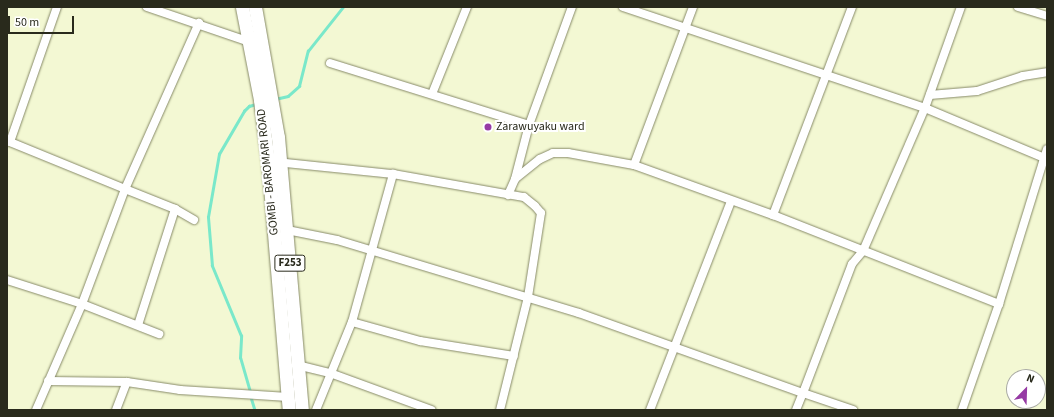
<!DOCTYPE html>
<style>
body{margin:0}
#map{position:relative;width:1054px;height:417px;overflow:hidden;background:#f3f8d3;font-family:"Source Sans 3",sans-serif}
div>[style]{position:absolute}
.stream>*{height:2.5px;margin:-1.25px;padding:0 1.25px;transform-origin:1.25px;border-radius:1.25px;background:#7ae8ca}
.roads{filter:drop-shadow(0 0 1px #878a68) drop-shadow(0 0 1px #878a68)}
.street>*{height:8px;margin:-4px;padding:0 4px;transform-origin:4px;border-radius:4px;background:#fff}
.primary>*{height:13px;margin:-6.5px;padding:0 6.5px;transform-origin:6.5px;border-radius:6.5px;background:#fff}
.dots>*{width:11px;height:11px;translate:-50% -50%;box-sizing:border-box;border:2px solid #fff;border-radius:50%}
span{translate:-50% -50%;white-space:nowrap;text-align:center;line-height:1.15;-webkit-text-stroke:4px #fff;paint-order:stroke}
.shield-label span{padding:1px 3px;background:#fff;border:1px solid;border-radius:3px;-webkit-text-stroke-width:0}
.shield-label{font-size:11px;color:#292a1c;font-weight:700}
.poi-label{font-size:12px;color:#292a1c}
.left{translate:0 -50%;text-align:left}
.street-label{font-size:12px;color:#292a1c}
.frame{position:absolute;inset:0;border:8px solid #292a1c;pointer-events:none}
.north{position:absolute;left:1006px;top:369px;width:40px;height:40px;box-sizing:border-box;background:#fff;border:1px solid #a9aaa4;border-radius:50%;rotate:23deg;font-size:11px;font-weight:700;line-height:16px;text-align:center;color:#292a1c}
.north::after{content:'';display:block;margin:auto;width:14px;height:18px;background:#963aa4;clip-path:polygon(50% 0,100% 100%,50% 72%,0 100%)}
.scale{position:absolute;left:8px;top:16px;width:66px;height:18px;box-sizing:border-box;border:2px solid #292a1c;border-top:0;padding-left:5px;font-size:12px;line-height:14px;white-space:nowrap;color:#292a1c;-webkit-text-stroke:3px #fff;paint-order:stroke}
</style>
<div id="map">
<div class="stream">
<i style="left:275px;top:99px;width:13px;rotate:-13deg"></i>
<i style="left:288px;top:96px;width:15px;rotate:-42deg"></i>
<i style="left:299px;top:86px;width:36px;rotate:-76deg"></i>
<i style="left:308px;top:51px;width:56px;rotate:-51.5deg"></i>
<i style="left:250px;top:392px;width:35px;rotate:-106deg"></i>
<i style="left:240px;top:358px;width:22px;rotate:-87deg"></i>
<i style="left:241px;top:336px;width:76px;rotate:-112.5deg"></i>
<i style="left:212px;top:266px;width:49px;rotate:-94.7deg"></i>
<i style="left:208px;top:217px;width:64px;rotate:-80.1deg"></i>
<i style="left:219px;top:154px;width:50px;rotate:-59.8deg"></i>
<i style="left:244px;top:111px;width:7px;rotate:-45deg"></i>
<i style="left:249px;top:106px;width:7px;rotate:-16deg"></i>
<i style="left:251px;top:397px;width:14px;rotate:73deg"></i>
</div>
<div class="roads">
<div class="street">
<i style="left:57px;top:7px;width:143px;rotate:109.2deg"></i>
<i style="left:10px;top:142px;width:124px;rotate:22.2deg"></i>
<i style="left:125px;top:189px;width:182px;rotate:-66deg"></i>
<i style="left:147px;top:7px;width:109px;rotate:18.8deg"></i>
<i style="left:623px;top:7px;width:318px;rotate:18.5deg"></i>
<i style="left:925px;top:108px;width:132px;rotate:22.7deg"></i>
<i style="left:1018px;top:7px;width:30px;rotate:17deg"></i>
<i style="left:330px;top:63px;width:208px;rotate:17.3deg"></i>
<i style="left:432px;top:94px;width:94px;rotate:-68.1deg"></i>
<i style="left:930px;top:95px;width:47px;rotate:-4.9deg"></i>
<i style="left:977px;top:91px;width:48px;rotate:-18.1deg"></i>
<i style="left:1023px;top:76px;width:24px;rotate:-9deg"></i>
<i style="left:276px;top:162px;width:118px;rotate:5.9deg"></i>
<i style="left:393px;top:174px;width:133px;rotate:10deg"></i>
<i style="left:524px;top:197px;width:14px;rotate:39deg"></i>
<i style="left:535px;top:206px;width:9px;rotate:49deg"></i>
<i style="left:541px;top:213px;width:85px;rotate:98.8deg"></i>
<i style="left:528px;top:297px;width:116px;rotate:103.9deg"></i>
<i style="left:634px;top:165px;width:169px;rotate:-69.5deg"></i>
<i style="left:515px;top:179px;width:56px;rotate:-75.5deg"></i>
<i style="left:529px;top:125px;width:126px;rotate:-70deg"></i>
<i style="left:508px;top:195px;width:17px;rotate:-66deg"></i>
<i style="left:515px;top:179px;width:32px;rotate:-39deg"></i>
<i style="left:540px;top:159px;width:14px;rotate:-25deg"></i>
<i style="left:553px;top:153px;width:15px"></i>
<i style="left:568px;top:153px;width:67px;rotate:10.3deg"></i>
<i style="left:634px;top:165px;width:148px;rotate:19.8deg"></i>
<i style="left:773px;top:215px;width:243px;rotate:21.5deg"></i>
<i style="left:773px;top:215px;width:222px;rotate:-69.2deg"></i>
<i style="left:287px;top:230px;width:51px;rotate:11.3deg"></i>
<i style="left:337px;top:240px;width:253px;rotate:16.8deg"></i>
<i style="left:579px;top:313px;width:238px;rotate:19.7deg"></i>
<i style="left:803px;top:393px;width:138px;rotate:-69.2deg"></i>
<i style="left:852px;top:264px;width:17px;rotate:-50deg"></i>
<i style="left:863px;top:251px;width:156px;rotate:-66.6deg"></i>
<i style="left:925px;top:108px;width:107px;rotate:-70.4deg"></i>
<i style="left:7px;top:280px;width:79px;rotate:17.7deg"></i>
<i style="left:82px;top:304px;width:83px;rotate:21.3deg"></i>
<i style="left:352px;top:322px;width:71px;rotate:15.6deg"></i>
<i style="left:420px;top:341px;width:95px;rotate:9.1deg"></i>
<i style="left:138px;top:325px;width:122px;rotate:-72.3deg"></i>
<i style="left:297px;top:365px;width:34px;rotate:14deg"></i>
<i style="left:330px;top:373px;width:108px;rotate:20.1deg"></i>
<i style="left:48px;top:381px;width:79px;rotate:0.7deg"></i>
<i style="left:127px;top:382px;width:54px;rotate:8.6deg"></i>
<i style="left:180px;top:390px;width:108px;rotate:3.7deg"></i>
<i style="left:36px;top:410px;width:116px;rotate:-66.5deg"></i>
<i style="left:82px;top:304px;width:123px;rotate:-69.5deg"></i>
<i style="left:125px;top:189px;width:54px;rotate:21.8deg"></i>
<i style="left:175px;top:209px;width:22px;rotate:30deg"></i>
<i style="left:116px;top:410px;width:30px;rotate:-69deg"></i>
<i style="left:316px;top:410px;width:95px;rotate:-67.8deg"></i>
<i style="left:352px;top:322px;width:154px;rotate:-74.5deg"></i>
<i style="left:650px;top:410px;width:224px;rotate:-68.8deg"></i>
<i style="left:796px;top:410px;width:18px;rotate:-68deg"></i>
<i style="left:803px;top:393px;width:53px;rotate:18.8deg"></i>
<i style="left:962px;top:410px;width:112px;rotate:-70.8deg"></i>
<i style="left:999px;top:304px;width:162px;rotate:-72.8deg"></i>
</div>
<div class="primary">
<i style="left:242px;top:7px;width:95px;rotate:79deg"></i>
<i style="left:260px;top:100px;width:63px;rotate:82.6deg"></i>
<i style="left:268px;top:162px;width:249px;rotate:85.2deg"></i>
<i style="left:255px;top:7px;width:132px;rotate:80deg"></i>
<i style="left:278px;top:137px;width:274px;rotate:85deg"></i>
</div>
</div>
<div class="dots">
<i style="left:488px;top:127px;background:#963aa4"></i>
</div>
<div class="shield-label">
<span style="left:290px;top:263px">F253</span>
</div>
<div class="poi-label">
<span class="left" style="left:496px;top:127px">Zarawuyaku ward</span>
</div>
<div class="street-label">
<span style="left:268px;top:172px;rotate:-96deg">GOMBI - BAROMARI ROAD</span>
</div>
<div class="frame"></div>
<div class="north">N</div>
<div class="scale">50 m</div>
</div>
